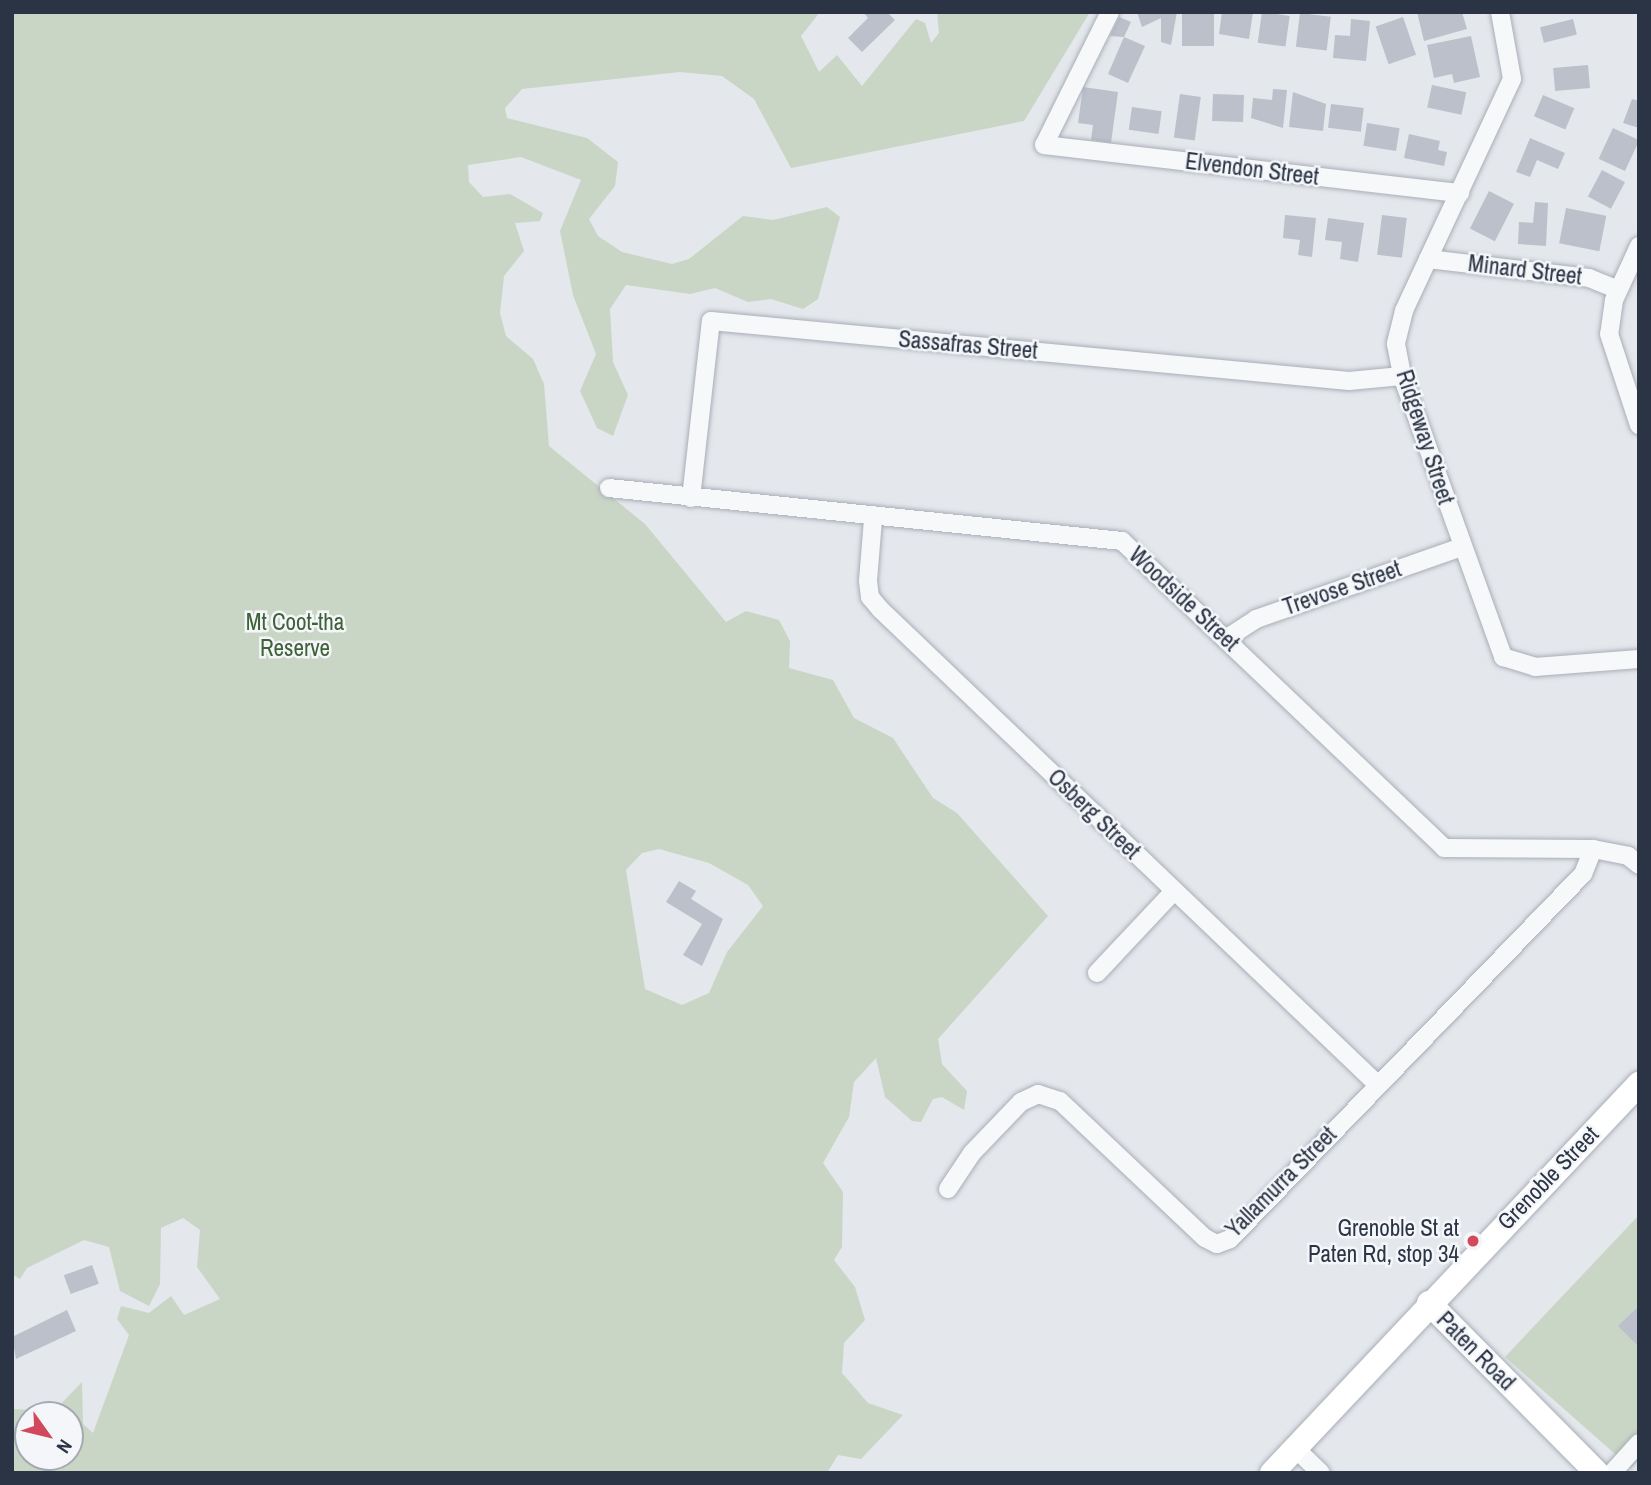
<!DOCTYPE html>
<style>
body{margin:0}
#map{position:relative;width:1651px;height:1485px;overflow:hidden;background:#e4e7ec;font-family:"Archivo Narrow",sans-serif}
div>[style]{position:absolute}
.green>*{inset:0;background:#c9d6c5}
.building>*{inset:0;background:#bbc0ca;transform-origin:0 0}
.roads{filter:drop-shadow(0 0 2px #a9aeb7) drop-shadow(0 0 2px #a9aeb7)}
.street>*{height:18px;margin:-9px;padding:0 9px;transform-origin:9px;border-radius:9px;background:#f7f8fa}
.secondary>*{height:24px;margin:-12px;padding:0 12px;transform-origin:12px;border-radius:12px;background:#fff}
.dots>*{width:19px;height:19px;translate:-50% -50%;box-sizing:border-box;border:4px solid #f4f6f9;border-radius:50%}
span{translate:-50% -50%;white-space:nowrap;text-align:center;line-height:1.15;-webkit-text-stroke:5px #f4f6f9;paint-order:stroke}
.street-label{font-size:23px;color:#2b3445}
.park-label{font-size:23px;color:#3f6138}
.poi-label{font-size:23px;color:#2b3445}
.right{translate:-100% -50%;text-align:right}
.frame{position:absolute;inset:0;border:14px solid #2b3445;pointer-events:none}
.north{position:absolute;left:14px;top:1401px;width:70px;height:70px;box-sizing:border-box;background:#f4f6f9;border:2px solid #a4a8b1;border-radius:50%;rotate:124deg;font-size:19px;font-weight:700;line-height:28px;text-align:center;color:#2b3445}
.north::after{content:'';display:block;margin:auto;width:24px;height:32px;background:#d1495b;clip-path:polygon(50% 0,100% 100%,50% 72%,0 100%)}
</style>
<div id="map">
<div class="green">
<i style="clip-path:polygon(evenodd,12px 12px,820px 12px,801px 36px,819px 72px,837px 55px,862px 86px,916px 19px,925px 23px,931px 43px,939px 33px,937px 12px,1090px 12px,1024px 121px,791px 168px,754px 99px,722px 76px,680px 72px,522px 89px,505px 108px,507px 118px,587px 138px,618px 162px,615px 186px,589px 219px,598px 236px,622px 252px,672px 264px,689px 259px,743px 216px,773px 220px,827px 207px,840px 217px,818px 299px,803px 309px,771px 299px,748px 302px,715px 288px,690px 294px,626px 285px,610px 309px,613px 362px,628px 395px,613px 436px,597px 428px,580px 391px,596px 354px,573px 295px,560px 231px,581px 180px,521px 157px,468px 165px,469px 182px,483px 197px,510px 194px,543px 213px,540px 221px,515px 223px,524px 251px,504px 276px,500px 313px,506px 336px,533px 359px,544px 384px,549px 446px,645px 524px,726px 622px,746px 611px,779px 620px,790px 641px,789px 668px,833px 680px,854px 718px,893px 738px,933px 798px,957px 813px,1048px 916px,938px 1039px,942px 1064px,967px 1091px,964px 1110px,942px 1097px,933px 1099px,921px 1122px,912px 1121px,885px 1097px,876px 1058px,854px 1082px,849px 1117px,823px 1163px,843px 1192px,842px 1247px,834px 1260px,855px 1287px,865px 1320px,844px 1343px,842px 1373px,868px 1403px,903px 1415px,861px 1459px,838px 1455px,827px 1473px,12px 1473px,12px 1409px,54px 1411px,82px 1382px,83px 1424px,93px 1433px,129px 1335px,117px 1319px,121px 1306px,149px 1313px,171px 1296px,184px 1315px,220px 1299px,197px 1267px,200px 1230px,183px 1218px,161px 1228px,160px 1284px,149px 1306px,120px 1291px,109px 1247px,84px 1240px,27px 1268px,20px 1279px,12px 1274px,12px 12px,659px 849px,709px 863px,748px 885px,763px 906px,727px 952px,709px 993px,682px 1005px,645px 989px,626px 870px,642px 853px,659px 849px,12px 12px,28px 1415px,70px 1415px,70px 1457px,28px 1457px,28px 1415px)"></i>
<i style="clip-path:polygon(1639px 1215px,1639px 1460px,1631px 1468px,1505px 1357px)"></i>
</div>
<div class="building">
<i style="clip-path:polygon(863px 12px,887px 12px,895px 20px,862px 52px,848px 38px,868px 18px)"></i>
<i style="clip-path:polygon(1137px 12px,1177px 12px,1171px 45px,1161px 42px,1161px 18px,1142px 27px)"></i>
<i style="left:1182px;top:12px;width:32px;height:34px"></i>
<i style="clip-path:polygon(1222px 12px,1253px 12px,1249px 39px,1219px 34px)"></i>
<i style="left:1262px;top:12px;width:28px;height:31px;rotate:8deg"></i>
<i style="clip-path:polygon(1417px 12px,1462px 12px,1467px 29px,1424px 41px)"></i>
<i style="left:1300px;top:13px;width:31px;height:34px;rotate:7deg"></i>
<i style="clip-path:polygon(1119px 17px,1131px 22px,1124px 37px,1145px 46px,1128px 83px,1108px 74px,1124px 37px,1110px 36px)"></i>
<i style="left:1403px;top:17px;width:40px;height:29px;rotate:71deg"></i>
<i style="clip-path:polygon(1351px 19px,1370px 21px,1366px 61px,1333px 58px,1335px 35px,1350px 36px)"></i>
<i style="left:1573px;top:19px;width:16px;height:34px;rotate:76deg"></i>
<i style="clip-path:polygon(1471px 36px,1480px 77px,1454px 83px,1452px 74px,1434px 78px,1427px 45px)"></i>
<i style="left:1588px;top:65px;width:23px;height:35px;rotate:85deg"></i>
<i style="left:1432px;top:85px;width:35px;height:23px;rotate:12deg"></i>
<i style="clip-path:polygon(1083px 87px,1118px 92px,1111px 143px,1091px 140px,1093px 125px,1078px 123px)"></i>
<i style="clip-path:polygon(1273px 89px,1287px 90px,1283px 128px,1251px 118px,1253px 98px,1272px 100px)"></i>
<i style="clip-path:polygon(1293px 92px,1326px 104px,1323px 131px,1289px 127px)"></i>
<i style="left:1180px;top:94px;width:21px;height:44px;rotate:8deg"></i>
<i style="left:1213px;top:94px;width:31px;height:27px;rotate:2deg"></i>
<i style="left:1543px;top:95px;width:34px;height:23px;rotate:23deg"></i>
<i style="clip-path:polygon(1632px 99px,1639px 101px,1639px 128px,1623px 123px)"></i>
<i style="left:1331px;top:104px;width:33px;height:24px;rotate:7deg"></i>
<i style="left:1132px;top:107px;width:30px;height:23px;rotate:8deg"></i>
<i style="left:1367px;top:123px;width:33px;height:23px;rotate:9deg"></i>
<i style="left:1613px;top:128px;width:29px;height:34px;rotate:25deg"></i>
<i style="clip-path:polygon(1409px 134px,1440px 141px,1438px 150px,1447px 152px,1444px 166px,1404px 158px)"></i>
<i style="clip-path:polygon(1530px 138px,1565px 153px,1558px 169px,1537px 160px,1530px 177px,1516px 172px)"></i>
<i style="left:1602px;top:170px;width:26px;height:30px;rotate:28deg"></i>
<i style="left:1489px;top:191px;width:28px;height:42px;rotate:27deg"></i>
<i style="clip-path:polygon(1535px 202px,1548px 203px,1546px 246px,1518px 244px,1519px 222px,1533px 223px)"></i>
<i style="left:1566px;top:208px;width:41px;height:36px;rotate:11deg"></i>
<i style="clip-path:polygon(1285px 215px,1316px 218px,1312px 257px,1298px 255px,1300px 240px,1283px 238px)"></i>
<i style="left:1382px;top:215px;width:25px;height:40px;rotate:7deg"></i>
<i style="clip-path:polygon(1328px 218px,1364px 223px,1358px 262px,1340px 259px,1342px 242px,1325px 240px)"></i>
<i style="clip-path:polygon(679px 881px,696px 891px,691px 899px,723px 919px,702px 966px,683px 955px,702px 924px,666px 902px)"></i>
<i style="left:92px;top:1265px;width:20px;height:30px;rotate:70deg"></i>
<i style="clip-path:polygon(1639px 1306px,1639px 1343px,1637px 1345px,1618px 1326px)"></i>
<i style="clip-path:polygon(67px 1310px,76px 1331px,16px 1359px,12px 1337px)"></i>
</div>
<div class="roads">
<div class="street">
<i style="left:1110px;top:12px;width:148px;rotate:116.4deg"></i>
<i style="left:1044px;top:145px;width:419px;rotate:6.6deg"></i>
<i style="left:1500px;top:12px;width:68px;rotate:79.8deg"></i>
<i style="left:1512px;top:79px;width:256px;rotate:115deg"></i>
<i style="left:1404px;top:311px;width:34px;rotate:104deg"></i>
<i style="left:1396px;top:344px;width:33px;rotate:79deg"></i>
<i style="left:1402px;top:376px;width:299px;rotate:70.2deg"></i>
<i style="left:1503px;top:657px;width:34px;rotate:17deg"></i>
<i style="left:1535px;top:667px;width:104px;rotate:-4.4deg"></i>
<i style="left:1639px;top:246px;width:60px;rotate:114.8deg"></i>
<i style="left:1614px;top:300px;width:34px;rotate:98deg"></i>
<i style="left:1609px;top:334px;width:96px;rotate:71.8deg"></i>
<i style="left:1428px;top:259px;width:162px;rotate:6.7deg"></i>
<i style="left:1589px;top:278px;width:31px;rotate:22deg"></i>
<i style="left:609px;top:488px;width:516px;rotate:5.9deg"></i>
<i style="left:1122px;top:541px;width:445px;rotate:43.6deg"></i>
<i style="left:1444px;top:848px;width:149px;rotate:0.4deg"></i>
<i style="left:1593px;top:849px;width:36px;rotate:11deg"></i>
<i style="left:1628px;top:856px;width:14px;rotate:39deg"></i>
<i style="left:691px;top:498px;width:178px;rotate:-83.6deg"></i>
<i style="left:711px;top:321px;width:641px;rotate:5.37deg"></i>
<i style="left:1349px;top:381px;width:53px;rotate:-5.4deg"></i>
<i style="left:873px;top:519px;width:62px;rotate:94.6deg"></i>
<i style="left:868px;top:581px;width:16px;rotate:83deg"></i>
<i style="left:870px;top:597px;width:17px;rotate:50deg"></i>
<i style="left:881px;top:610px;width:686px;rotate:43.7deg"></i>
<i style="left:1227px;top:638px;width:35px;rotate:-33deg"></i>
<i style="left:1256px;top:619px;width:218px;rotate:-19.3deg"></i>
<i style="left:1097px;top:973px;width:112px;rotate:-46.8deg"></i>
<i style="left:948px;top:1189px;width:43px;rotate:-56.3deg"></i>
<i style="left:972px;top:1153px;width:71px;rotate:-46.1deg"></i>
<i style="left:1021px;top:1102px;width:19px;rotate:-25deg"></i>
<i style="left:1038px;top:1094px;width:23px;rotate:18deg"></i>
<i style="left:1060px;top:1101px;width:199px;rotate:43.4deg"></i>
<i style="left:1205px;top:1238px;width:13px;rotate:27deg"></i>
<i style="left:1217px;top:1244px;width:14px;rotate:-21deg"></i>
<i style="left:1230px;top:1239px;width:508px;rotate:-45.96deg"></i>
<i style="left:1583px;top:874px;width:27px;rotate:-68deg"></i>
<i style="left:1295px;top:1448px;width:36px;rotate:44deg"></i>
<i style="left:1612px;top:1473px;width:40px;rotate:-48deg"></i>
</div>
<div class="secondary">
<i style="left:1429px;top:1303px;width:239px;rotate:45.3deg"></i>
<i style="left:1272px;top:1473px;width:535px;rotate:-46.67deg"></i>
</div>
</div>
<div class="dots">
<i style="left:1473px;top:1241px;background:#d1495b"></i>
</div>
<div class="street-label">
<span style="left:1252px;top:169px;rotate:7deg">Elvendon Street</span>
<span style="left:1525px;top:270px;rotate:7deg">Minard Street</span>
<span style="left:968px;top:345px;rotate:5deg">Sassafras Street</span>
<span style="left:1425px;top:437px;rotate:72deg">Ridgeway Street</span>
<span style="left:1342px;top:588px;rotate:-19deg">Trevose Street</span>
<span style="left:1184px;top:599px;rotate:43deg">Woodside Street</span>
<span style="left:1094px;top:814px;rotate:44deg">Osberg Street</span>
<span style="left:1548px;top:1178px;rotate:-46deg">Grenoble Street</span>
<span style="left:1281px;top:1182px;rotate:-45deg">Yallamurra Street</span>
<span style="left:1476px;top:1351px;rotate:45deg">Paten Road</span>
</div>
<div class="park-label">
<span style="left:295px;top:635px">Mt Coot-tha<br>Reserve</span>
</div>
<div class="poi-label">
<span class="right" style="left:1459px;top:1241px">Grenoble St at<br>Paten Rd, stop 34</span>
</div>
<div class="frame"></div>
<div class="north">N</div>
</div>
